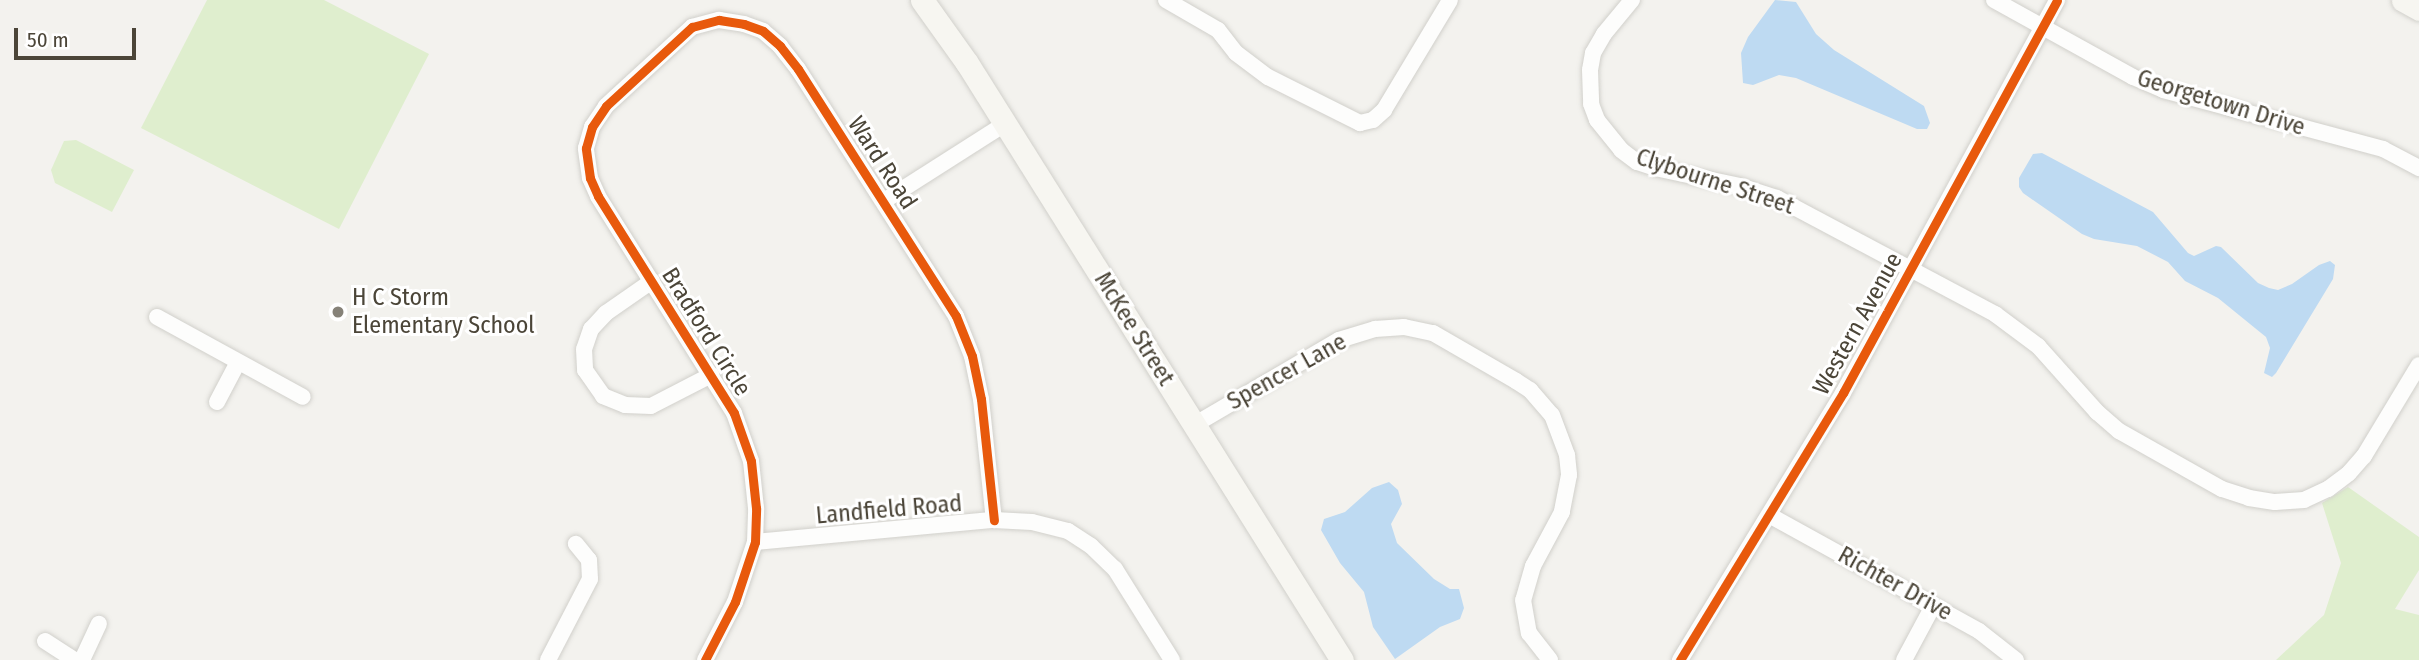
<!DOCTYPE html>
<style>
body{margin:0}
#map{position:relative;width:2419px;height:660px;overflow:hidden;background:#f3f2ee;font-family:"Fira Sans Condensed",sans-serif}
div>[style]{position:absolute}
.green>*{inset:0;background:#dfeece}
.water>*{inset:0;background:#bedaf2}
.roads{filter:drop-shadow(0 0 2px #d1d0cb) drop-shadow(0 0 2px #d1d0cb)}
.street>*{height:16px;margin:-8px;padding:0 8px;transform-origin:8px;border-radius:8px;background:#fdfdfc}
.secondary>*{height:23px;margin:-11.5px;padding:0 11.5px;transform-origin:11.5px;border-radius:11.5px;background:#f7f6f1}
.cycleway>*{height:9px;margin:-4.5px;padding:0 4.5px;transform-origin:4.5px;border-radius:4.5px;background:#e8590c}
.dots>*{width:19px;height:19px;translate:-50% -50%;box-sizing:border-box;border:4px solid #fff;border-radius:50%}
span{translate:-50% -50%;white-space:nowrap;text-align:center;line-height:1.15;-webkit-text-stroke:6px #fff;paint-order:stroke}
.street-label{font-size:24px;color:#4b4538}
.poi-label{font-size:24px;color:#4b4538}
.left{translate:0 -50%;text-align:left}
.scale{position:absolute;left:14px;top:28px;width:122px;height:32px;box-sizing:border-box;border:4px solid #4b4538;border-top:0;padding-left:9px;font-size:21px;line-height:24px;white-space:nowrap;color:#4b4538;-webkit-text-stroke:5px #fff;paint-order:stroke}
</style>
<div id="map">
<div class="green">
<i style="clip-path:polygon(207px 0,324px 0,429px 54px,339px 229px,141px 128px)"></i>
<i style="clip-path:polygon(76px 140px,134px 170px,112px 212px,55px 183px,51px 170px,64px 141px)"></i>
<i style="clip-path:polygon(2348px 487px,2419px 537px,2419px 570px,2395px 609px,2419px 615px,2419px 660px,2276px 660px,2324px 615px,2341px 563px,2322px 503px)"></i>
</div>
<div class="water">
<i style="clip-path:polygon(1775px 0,1796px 2px,1816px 34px,1834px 50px,1924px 106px,1930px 123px,1927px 129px,1917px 129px,1796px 78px,1779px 75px,1753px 85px,1743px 83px,1741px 53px,1748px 37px)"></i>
<i style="clip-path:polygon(2042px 153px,2153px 212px,2188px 253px,2194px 256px,2216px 246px,2221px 247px,2258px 283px,2269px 288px,2278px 290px,2292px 284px,2319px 265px,2330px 261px,2335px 265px,2333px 279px,2276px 373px,2272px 377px,2264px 373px,2270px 348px,2266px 337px,2218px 298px,2185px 281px,2168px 262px,2137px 246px,2094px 239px,2082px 234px,2023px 193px,2019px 187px,2019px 178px,2033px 154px)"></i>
<i style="clip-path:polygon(1389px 482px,1398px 490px,1402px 504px,1391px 524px,1397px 543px,1434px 579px,1450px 589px,1459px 589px,1464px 608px,1460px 619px,1440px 627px,1395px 659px,1373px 627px,1364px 592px,1340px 563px,1321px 530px,1324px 519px,1345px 512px,1372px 488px)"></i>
</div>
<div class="roads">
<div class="street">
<i style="left:1166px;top:0;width:60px;rotate:30deg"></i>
<i style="left:1218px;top:30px;width:29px;rotate:52deg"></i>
<i style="left:1236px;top:53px;width:40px;rotate:37deg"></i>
<i style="left:1268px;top:77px;width:103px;rotate:26.6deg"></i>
<i style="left:1360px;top:123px;width:13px;rotate:-13deg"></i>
<i style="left:1373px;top:120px;width:15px;rotate:-42deg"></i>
<i style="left:1384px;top:110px;width:128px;rotate:-59deg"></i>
<i style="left:1632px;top:0;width:44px;rotate:129.5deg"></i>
<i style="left:1604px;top:34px;width:22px;rotate:120deg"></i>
<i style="left:1593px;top:53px;width:17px;rotate:100deg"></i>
<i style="left:1590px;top:70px;width:34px;rotate:88deg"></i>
<i style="left:1591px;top:104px;width:17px;rotate:69deg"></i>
<i style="left:1597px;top:120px;width:38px;rotate:51deg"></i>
<i style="left:1621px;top:150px;width:20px;rotate:37deg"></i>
<i style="left:1637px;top:162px;width:19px;rotate:18deg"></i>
<i style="left:1655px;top:168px;width:87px;rotate:12deg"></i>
<i style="left:1740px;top:186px;width:39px;rotate:18deg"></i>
<i style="left:1777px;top:198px;width:247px;rotate:28deg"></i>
<i style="left:1995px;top:314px;width:54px;rotate:36.7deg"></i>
<i style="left:2038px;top:346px;width:89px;rotate:48.2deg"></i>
<i style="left:2097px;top:412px;width:29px;rotate:41deg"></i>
<i style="left:2119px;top:431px;width:118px;rotate:29.4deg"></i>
<i style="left:2222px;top:489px;width:28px;rotate:18deg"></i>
<i style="left:2249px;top:498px;width:26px;rotate:9deg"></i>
<i style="left:2275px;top:502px;width:29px;rotate:-4deg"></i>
<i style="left:2304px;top:500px;width:26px;rotate:-25deg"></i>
<i style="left:2328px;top:489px;width:26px;rotate:-37deg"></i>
<i style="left:2349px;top:473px;width:23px;rotate:-49deg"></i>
<i style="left:2364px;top:456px;width:106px;rotate:-58.9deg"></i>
<i style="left:1994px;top:0;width:159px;rotate:29deg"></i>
<i style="left:2133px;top:77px;width:33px;rotate:23deg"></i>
<i style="left:2163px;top:90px;width:228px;rotate:15deg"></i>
<i style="left:2383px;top:149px;width:41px;rotate:27.8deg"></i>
<i style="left:884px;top:201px;width:143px;rotate:-32.5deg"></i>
<i style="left:652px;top:281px;width:56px;rotate:145.2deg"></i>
<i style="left:606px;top:313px;width:22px;rotate:133deg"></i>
<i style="left:591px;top:329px;width:21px;rotate:109deg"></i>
<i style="left:584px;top:349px;width:21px;rotate:87deg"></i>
<i style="left:585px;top:370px;width:32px;rotate:55deg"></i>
<i style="left:603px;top:396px;width:24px;rotate:22deg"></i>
<i style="left:625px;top:405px;width:26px;rotate:2deg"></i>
<i style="left:651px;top:406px;width:68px;rotate:-27.3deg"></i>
<i style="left:157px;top:317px;width:166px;rotate:28.7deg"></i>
<i style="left:217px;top:402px;width:45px;rotate:-62.3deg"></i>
<i style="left:1194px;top:425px;width:168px;rotate:-30.4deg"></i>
<i style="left:1339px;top:340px;width:38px;rotate:-17deg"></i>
<i style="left:1375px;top:329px;width:29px;rotate:-4deg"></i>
<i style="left:1404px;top:327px;width:30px;rotate:12deg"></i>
<i style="left:1433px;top:333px;width:96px;rotate:30deg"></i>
<i style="left:1516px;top:381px;width:17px;rotate:33deg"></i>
<i style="left:1530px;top:390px;width:33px;rotate:49deg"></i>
<i style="left:1552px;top:415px;width:43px;rotate:69.4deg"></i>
<i style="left:1567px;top:455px;width:20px;rotate:84deg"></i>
<i style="left:1569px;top:475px;width:38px;rotate:101deg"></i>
<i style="left:1562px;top:512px;width:61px;rotate:118.2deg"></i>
<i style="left:1533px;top:566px;width:35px;rotate:106deg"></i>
<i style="left:1523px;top:600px;width:34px;rotate:80deg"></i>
<i style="left:1529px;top:633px;width:34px;rotate:52deg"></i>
<i style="left:1769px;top:515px;width:240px;rotate:28.9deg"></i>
<i style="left:1979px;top:631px;width:47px;rotate:38.1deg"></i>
<i style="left:755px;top:542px;width:240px;rotate:-5.3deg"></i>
<i style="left:994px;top:520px;width:38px;rotate:3deg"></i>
<i style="left:1032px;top:522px;width:37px;rotate:14deg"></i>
<i style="left:1068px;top:531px;width:27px;rotate:33deg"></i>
<i style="left:1091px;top:546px;width:33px;rotate:44deg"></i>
<i style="left:1115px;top:569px;width:107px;rotate:57.9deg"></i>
<i style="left:45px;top:641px;width:35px;rotate:33deg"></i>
<i style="left:82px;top:660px;width:40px;rotate:-65deg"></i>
<i style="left:548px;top:660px;width:91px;rotate:-62.6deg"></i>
<i style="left:590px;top:579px;width:19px;rotate:-93deg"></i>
<i style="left:589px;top:560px;width:21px;rotate:-129deg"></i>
<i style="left:705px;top:660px;width:65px;rotate:-62.7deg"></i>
<i style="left:735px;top:602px;width:63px;rotate:-71.6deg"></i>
<i style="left:755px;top:542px;width:34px;rotate:-88deg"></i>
<i style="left:756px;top:508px;width:47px;rotate:-96.1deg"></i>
<i style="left:751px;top:461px;width:51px;rotate:-109.5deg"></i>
<i style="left:734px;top:413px;width:256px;rotate:-122.1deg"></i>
<i style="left:598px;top:196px;width:20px;rotate:-114deg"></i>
<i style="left:590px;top:178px;width:30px;rotate:-98deg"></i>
<i style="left:586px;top:148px;width:22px;rotate:-74deg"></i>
<i style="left:592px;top:127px;width:25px;rotate:-56deg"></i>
<i style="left:606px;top:106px;width:117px;rotate:-42.6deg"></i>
<i style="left:692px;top:27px;width:28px;rotate:-15deg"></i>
<i style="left:719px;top:20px;width:25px;rotate:9deg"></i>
<i style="left:744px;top:24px;width:20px;rotate:20deg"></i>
<i style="left:763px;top:31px;width:23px;rotate:41deg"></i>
<i style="left:780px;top:46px;width:29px;rotate:52deg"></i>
<i style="left:798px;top:69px;width:293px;rotate:57.4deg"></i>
<i style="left:956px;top:316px;width:43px;rotate:68.2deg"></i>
<i style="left:972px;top:356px;width:44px;rotate:78.2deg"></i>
<i style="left:981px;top:399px;width:122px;rotate:83.9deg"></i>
<i style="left:1680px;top:660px;width:313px;rotate:-58.6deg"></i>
<i style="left:1843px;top:393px;width:447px;rotate:-61.4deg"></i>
<i style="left:1904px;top:660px;width:61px;rotate:-61.8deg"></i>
</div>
<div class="secondary">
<i style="left:922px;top:0;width:77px;rotate:54.5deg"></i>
<i style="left:967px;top:63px;width:705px;rotate:57.87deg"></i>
<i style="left:2403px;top:0;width:18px;rotate:29deg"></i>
</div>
</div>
<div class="cycleway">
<i style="left:705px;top:660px;width:65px;rotate:-62.7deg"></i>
<i style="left:735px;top:602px;width:63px;rotate:-71.6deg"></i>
<i style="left:755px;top:542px;width:34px;rotate:-88deg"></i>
<i style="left:756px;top:508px;width:47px;rotate:-96.1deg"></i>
<i style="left:751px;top:461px;width:51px;rotate:-109.5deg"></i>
<i style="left:734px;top:413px;width:256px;rotate:-122.1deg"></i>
<i style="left:598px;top:196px;width:20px;rotate:-114deg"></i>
<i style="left:590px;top:178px;width:30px;rotate:-98deg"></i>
<i style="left:586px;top:148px;width:22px;rotate:-74deg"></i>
<i style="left:592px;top:127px;width:25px;rotate:-56deg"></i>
<i style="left:606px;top:106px;width:117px;rotate:-42.6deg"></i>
<i style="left:692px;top:27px;width:28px;rotate:-15deg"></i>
<i style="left:719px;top:20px;width:25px;rotate:9deg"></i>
<i style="left:744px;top:24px;width:20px;rotate:20deg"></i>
<i style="left:763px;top:31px;width:23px;rotate:41deg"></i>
<i style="left:780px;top:46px;width:29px;rotate:52deg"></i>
<i style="left:798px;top:69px;width:293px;rotate:57.4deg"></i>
<i style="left:956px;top:316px;width:43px;rotate:68.2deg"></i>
<i style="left:972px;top:356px;width:44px;rotate:78.2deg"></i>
<i style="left:981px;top:399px;width:122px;rotate:83.9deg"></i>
<i style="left:1680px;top:660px;width:313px;rotate:-58.6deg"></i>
<i style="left:1843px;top:393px;width:447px;rotate:-61.4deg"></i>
</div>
<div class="dots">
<i style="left:338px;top:312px;background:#868278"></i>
</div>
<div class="street-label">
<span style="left:2221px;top:103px;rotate:17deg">Georgetown Drive</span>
<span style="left:882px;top:163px;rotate:57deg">Ward Road</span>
<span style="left:1715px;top:182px;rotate:18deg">Clybourne Street</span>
<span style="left:1858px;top:324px;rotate:-61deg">Western Avenue</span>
<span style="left:1134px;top:329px;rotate:58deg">McKee Street</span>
<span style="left:706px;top:332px;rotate:58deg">Bradford Circle</span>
<span style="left:1287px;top:372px;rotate:-29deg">Spencer Lane</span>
<span style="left:889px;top:510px;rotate:-5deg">Landfield Road</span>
<span style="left:1895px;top:584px;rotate:29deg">Richter Drive</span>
</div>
<div class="poi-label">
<span class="left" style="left:352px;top:312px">H C Storm<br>Elementary School</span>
</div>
<div class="scale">50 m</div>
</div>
